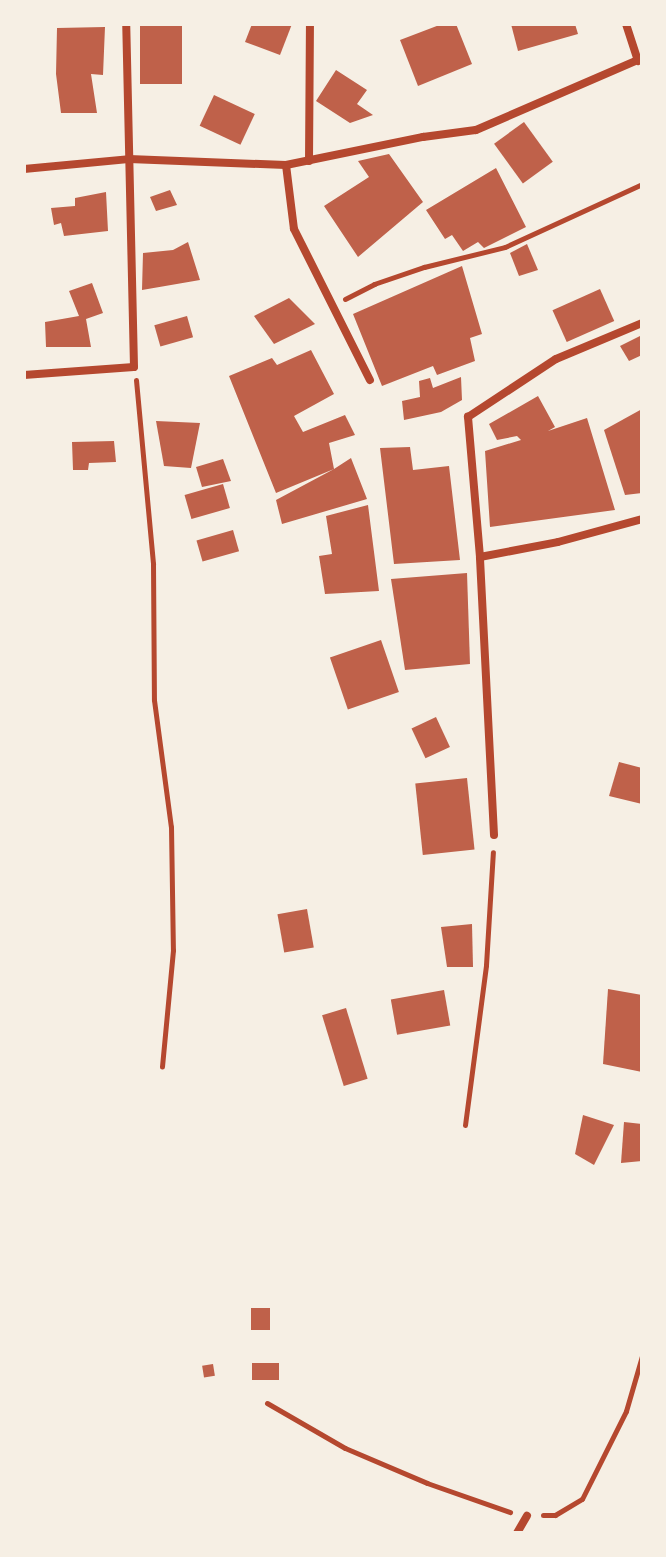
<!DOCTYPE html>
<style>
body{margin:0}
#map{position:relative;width:666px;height:1557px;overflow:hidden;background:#f6efe4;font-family:Quicksand,sans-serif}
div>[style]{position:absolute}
.building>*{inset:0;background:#bf614a;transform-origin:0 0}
.path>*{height:5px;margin:-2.5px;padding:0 2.5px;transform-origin:2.5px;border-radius:2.5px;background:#b5482f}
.minor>*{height:8px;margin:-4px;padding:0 4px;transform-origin:4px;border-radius:4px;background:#b5482f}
span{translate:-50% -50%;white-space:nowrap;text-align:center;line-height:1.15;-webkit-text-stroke:8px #f6efe4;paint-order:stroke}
.frame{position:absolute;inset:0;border:26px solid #f6efe4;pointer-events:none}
</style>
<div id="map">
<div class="building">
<i style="left:140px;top:24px;width:42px;height:60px"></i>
<i style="clip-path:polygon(252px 24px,292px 24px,280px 55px,245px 42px)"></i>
<i style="clip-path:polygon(442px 24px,456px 24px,472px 64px,418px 86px,400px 40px)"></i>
<i style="clip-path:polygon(511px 24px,575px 24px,578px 34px,518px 51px)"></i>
<i style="clip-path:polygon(105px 27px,103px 75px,91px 74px,97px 113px,61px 113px,56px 74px,57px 28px)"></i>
<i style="clip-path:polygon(336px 70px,367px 90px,357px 104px,373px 115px,350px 123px,316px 101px)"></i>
<i style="left:214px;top:95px;width:45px;height:34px;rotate:25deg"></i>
<i style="left:524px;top:122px;width:49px;height:37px;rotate:54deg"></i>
<i style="clip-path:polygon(389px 154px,423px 202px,358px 257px,324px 206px,369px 177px,358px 161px)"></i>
<i style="clip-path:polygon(496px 168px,526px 227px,484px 248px,478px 242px,463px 251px,452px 235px,445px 239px,426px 210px)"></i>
<i style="clip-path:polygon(170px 190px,177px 205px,156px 211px,150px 197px)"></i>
<i style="clip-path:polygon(106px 192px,108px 231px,64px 236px,61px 223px,54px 225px,51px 208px,75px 206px,75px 198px)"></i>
<i style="clip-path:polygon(188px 242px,200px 280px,142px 290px,143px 253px,173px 250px)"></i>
<i style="clip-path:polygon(527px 244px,538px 270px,519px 276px,510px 253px)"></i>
<i style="clip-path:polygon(462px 266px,482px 334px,470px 338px,475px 361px,437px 375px,433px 366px,382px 386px,353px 314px)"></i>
<i style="clip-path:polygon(92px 283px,103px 313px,86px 319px,91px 347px,46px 347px,45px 322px,79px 316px,69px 291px)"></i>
<i style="left:600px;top:289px;width:35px;height:52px;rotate:66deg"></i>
<i style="clip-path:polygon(289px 298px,315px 324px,274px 344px,254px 316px)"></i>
<i style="left:187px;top:316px;width:22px;height:34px;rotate:74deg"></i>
<i style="clip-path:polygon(642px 335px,642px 355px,629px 361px,620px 346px)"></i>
<i style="clip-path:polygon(311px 350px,334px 394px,294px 416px,303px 432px,345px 415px,355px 435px,329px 443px,334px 469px,351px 458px,367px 499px,282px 524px,276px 500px,334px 469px,276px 493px,229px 376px,272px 358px,277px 365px)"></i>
<i style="clip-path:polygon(461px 377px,462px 400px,441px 412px,404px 420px,402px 401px,420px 397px,419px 381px,430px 378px,433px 388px)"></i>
<i style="clip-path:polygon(538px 396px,555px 427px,548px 431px,587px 418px,615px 510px,490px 527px,485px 451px,521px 440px,517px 436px,497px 440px,489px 424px)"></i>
<i style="clip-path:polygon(642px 409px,642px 493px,625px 495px,604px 430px)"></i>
<i style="clip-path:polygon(156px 421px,200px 423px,191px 468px,164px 466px)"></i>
<i style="clip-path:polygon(114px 441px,116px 462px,89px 463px,88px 470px,73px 470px,72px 442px)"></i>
<i style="clip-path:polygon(410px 447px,413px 470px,449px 466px,460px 560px,394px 564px,380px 448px)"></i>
<i style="clip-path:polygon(223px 459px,231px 481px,202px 487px,196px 467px)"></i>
<i style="left:223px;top:484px;width:25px;height:40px;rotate:74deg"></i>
<i style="clip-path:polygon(368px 505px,379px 591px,325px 594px,319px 556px,332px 554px,326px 516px)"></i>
<i style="left:233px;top:530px;width:22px;height:38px;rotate:74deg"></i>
<i style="clip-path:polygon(467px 573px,470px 664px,405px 670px,391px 579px)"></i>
<i style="left:381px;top:640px;width:55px;height:54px;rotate:71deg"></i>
<i style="left:436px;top:717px;width:33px;height:27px;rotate:65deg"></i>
<i style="clip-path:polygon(619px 762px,642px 768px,642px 804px,609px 796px)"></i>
<i style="left:467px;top:778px;width:72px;height:52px;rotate:84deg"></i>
<i style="left:307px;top:909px;width:39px;height:30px;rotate:80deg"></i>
<i style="clip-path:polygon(472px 924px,473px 967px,447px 967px,441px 927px)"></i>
<i style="clip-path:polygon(608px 989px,642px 995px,642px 1072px,603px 1064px)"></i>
<i style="left:444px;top:990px;width:36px;height:54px;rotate:80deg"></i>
<i style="left:346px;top:1008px;width:74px;height:25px;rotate:73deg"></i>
<i style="clip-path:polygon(583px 1115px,614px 1125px,594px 1165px,575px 1154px)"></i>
<i style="clip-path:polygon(624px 1122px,642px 1124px,642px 1161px,621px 1163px)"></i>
<i style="left:270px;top:1308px;width:22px;height:19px;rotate:90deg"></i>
<i style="left:252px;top:1363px;width:27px;height:17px"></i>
<i style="left:213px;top:1364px;width:12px;height:11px;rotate:81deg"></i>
</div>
<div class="path">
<i style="left:345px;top:299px;width:33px;rotate:-27deg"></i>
<i style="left:374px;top:284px;width:53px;rotate:-18.8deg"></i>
<i style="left:424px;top:267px;width:83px;rotate:-13.9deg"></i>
<i style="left:505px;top:247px;width:151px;rotate:-24.7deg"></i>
<i style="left:136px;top:380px;width:185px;rotate:84.7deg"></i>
<i style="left:153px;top:564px;width:136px;rotate:89.6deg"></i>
<i style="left:154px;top:700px;width:128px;rotate:82.4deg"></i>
<i style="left:171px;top:827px;width:123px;rotate:89.1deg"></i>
<i style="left:173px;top:950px;width:117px;rotate:95.4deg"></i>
<i style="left:465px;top:1125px;width:161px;rotate:-82.5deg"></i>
<i style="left:486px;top:965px;width:113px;rotate:-86.5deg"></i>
<i style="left:267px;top:1403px;width:90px;rotate:30deg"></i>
<i style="left:345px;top:1448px;width:89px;rotate:23.1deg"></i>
<i style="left:427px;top:1483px;width:88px;rotate:19.3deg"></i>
<i style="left:543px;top:1515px;width:12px"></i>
<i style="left:555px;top:1515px;width:31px;rotate:-31deg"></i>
<i style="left:582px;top:1499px;width:98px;rotate:-63.4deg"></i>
<i style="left:626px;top:1411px;width:57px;rotate:-73.8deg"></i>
</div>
<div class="minor">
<i style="left:626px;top:24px;width:39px;rotate:72deg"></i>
<i style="left:309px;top:161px;width:137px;rotate:-89.6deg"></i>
<i style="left:286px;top:165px;width:64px;rotate:82.9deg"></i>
<i style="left:294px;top:229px;width:169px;rotate:63.3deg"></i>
<i style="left:24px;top:169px;width:105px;rotate:-5.4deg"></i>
<i style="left:129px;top:159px;width:157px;rotate:2.2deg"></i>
<i style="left:286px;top:165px;width:140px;rotate:-11.6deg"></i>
<i style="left:423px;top:137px;width:53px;rotate:-7.5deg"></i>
<i style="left:476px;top:130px;width:181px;rotate:-23.4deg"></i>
<i style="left:24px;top:375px;width:110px;rotate:-4.2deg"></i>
<i style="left:134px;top:367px;width:343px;rotate:-91.3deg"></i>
<i style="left:480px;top:557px;width:79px;rotate:-10.9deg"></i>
<i style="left:558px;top:542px;width:87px;rotate:-15.3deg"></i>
<i style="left:494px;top:835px;width:278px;rotate:-92.9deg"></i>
<i style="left:480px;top:557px;width:141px;rotate:-94.9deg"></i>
<i style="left:468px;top:417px;width:105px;rotate:-33.4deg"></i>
<i style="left:556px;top:359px;width:93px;rotate:-22.7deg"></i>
<i style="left:517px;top:1533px;width:20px;rotate:-60deg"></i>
</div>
<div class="frame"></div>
</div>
